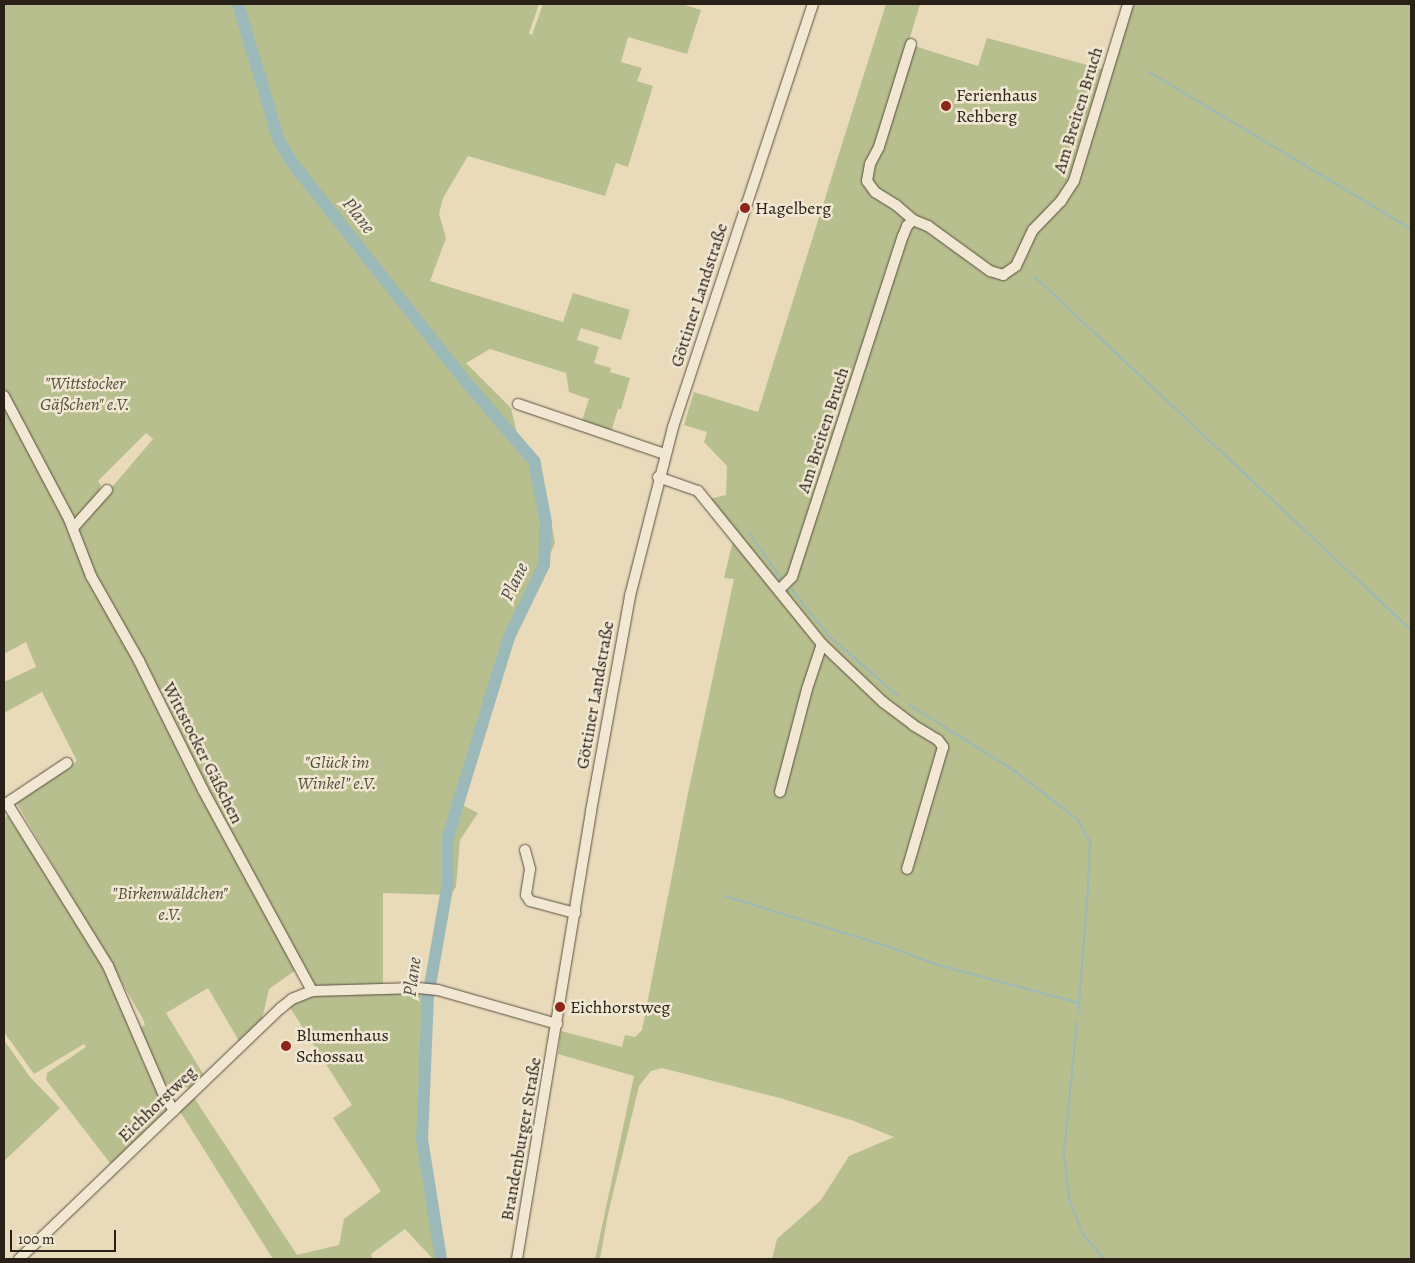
<!DOCTYPE html>
<meta charset="utf-8">
<style>
body{margin:0}
#map{position:relative;width:1415px;height:1263px;overflow:hidden;background:#e9daba;font-family:Alegreya,serif}
div>[style]{position:absolute}
.green>*{inset:0;background:#b8bf8f}
.stream>*{height:2px;margin:-1px;padding:0 1px;transform-origin:1px;border-radius:1px;background:#9ab9b8}
.river>*{height:12px;margin:-6px;padding:0 6px;transform-origin:6px;border-radius:6px;background:#9ab9b8}
.roads{filter:drop-shadow(0 0 1px #594f40) drop-shadow(0 0 1px #594f40)}
.minor>*{height:10px;margin:-5px;padding:0 5px;transform-origin:5px;border-radius:5px;background:#f1e7d2}
.dots>*{width:14px;height:14px;translate:-50% -50%;box-sizing:border-box;border:2px solid #f1e7d2;border-radius:50%}
span{translate:-50% -50%;white-space:nowrap;text-align:center;line-height:1.15;-webkit-text-stroke:5px #f1e7d2;paint-order:stroke}
.poi-label{font-size:18px;color:#292118}
.left{translate:0 -50%;text-align:left}
.street-label{font-size:18px;color:#292118}
.park-label{font-size:18px;color:#54503c;font-style:italic}
.water-label{font-size:19px;color:#4b4f48;font-style:italic}
.frame{position:absolute;inset:0;border:5px solid #292118;pointer-events:none}
.scale{position:absolute;left:10px;top:1230px;width:106px;height:22px;box-sizing:border-box;border:2px solid #292118;border-top:0;padding-left:6px;font-size:15px;line-height:18px;white-space:nowrap;color:#292118;-webkit-text-stroke:4px #f1e7d2;paint-order:stroke}
</style>
<div id="map">
<div class="green">
<i style="clip-path:polygon(4px 4px,237px 4px,278px 141px,294px 165px,280px 140px,239px 4px,539px 4px,529px 33px,532px 35px,543px 4px,682px 4px,701px 10px,687px 54px,628px 37px,621px 62px,642px 68px,637px 81px,653px 86px,628px 167px,616px 163px,605px 196px,468px 156px,443px 198px,439px 214px,446px 238px,430px 281px,563px 322px,573px 293px,630px 310px,621px 340px,581px 328px,577px 340px,599px 347px,594px 363px,611px 368px,610px 372px,630px 378px,621px 409px,618px 409px,611px 432px,582px 421px,589px 399px,569px 392px,566px 373px,490px 349px,466px 363px,511px 408px,518px 438px,533px 458px,540px 458px,555px 543px,522px 618px,486px 718px,462px 805px,478px 813px,460px 840px,456px 887px,450px 895px,383px 893px,383px 985px,313px 988px,300px 968px,82px 550px,78px 527px,153px 439px,146px 433px,98px 481px,101px 486px,98px 494px,75px 519px,73px 519px,65px 500px,4px 390px)"></i>
<i style="clip-path:polygon(886px 4px,920px 4px,908px 44px,978px 66px,987px 38px,1106px 70px,1131px 4px,1411px 4px,1411px 1259px,772px 1259px,777px 1239px,821px 1200px,849px 1156px,894px 1137px,854px 1121px,780px 1098px,662px 1068px,651px 1071px,639px 1086px,608px 1214px,600px 1259px,595px 1259px,634px 1076px,558px 1054px,561px 1031px,622px 1047px,625px 1035px,635px 1037px,642px 1030px,688px 793px,734px 579px,724px 578px,735px 532px,709px 499px,726px 495px,727px 466px,704px 442px,707px 432px,684px 425px,694px 392px,758px 412px)"></i>
<i style="clip-path:polygon(4px 402px,296px 970px,269px 989px,262px 1019px,239px 1041px,208px 988px,166px 1013px,205px 1077px,190px 1088px,169px 1084px,163px 1085px,145px 1039px,138px 1029px,145px 1025px,143px 1019px,16px 802px,77px 761px,42px 692px,4px 713px,4px 682px,36px 667px,26px 642px,4px 654px)"></i>
<i style="clip-path:polygon(8px 816px,102px 961px,144px 1064px,168px 1110px,116px 1163px,110px 1163px,46px 1080px,47px 1073px,86px 1047px,84px 1044px,34px 1074px,4px 1032px,4px 818px)"></i>
<i style="clip-path:polygon(427px 992px,431px 993px,423px 1139px,444px 1259px,433px 1259px,405px 1229px,371px 1254px,373px 1259px,273px 1259px,179px 1110px,193px 1096px,297px 1255px,339px 1245px,344px 1219px,381px 1191px,333px 1118px,352px 1105px,289px 1006px,310px 996px)"></i>
<i style="clip-path:polygon(4px 1040px,30px 1077px,60px 1108px,4px 1161px)"></i>
</div>
<div class="stream">
<i style="left:1149px;top:72px;width:305px;rotate:30.9deg"></i>
<i style="left:1035px;top:277px;width:516px;rotate:43.19deg"></i>
<i style="left:749px;top:533px;width:55px;rotate:54.6deg"></i>
<i style="left:792px;top:590px;width:59px;rotate:51.2deg"></i>
<i style="left:829px;top:636px;width:91px;rotate:41deg"></i>
<i style="left:908px;top:704px;width:126px;rotate:32.1deg"></i>
<i style="left:1015px;top:771px;width:80px;rotate:37.9deg"></i>
<i style="left:1078px;top:820px;width:25px;rotate:61deg"></i>
<i style="left:1090px;top:842px;width:46px;rotate:92.5deg"></i>
<i style="left:1088px;top:888px;width:126px;rotate:94.5deg"></i>
<i style="left:725px;top:896px;width:170px;rotate:17.2deg"></i>
<i style="left:887px;top:946px;width:54px;rotate:20.4deg"></i>
<i style="left:938px;top:965px;width:146px;rotate:15.1deg"></i>
<i style="left:1077px;top:1022px;width:132px;rotate:95.7deg"></i>
<i style="left:1064px;top:1153px;width:46px;rotate:83.8deg"></i>
<i style="left:1069px;top:1199px;width:40px;rotate:68deg"></i>
<i style="left:1084px;top:1236px;width:31px;rotate:48deg"></i>
</div>
<div class="river">
<i style="left:238px;top:4px;width:143px;rotate:73.3deg"></i>
<i style="left:279px;top:141px;width:28px;rotate:58deg"></i>
<i style="left:294px;top:165px;width:270px;rotate:51.6deg"></i>
<i style="left:462px;top:377px;width:111px;rotate:49.4deg"></i>
<i style="left:534px;top:461px;width:62px;rotate:78.9deg"></i>
<i style="left:546px;top:522px;width:43px;rotate:92.7deg"></i>
<i style="left:544px;top:565px;width:80px;rotate:115.9deg"></i>
<i style="left:509px;top:637px;width:208px;rotate:107deg"></i>
<i style="left:448px;top:836px;width:47px;rotate:90deg"></i>
<i style="left:448px;top:883px;width:115px;rotate:100deg"></i>
<i style="left:428px;top:996px;width:143px;rotate:92.4deg"></i>
<i style="left:422px;top:1139px;width:121px;rotate:81deg"></i>
</div>
<div class="roads">
<div class="minor">
<i style="left:911px;top:44px;width:108px;rotate:107.3deg"></i>
<i style="left:879px;top:147px;width:19px;rotate:118deg"></i>
<i style="left:870px;top:164px;width:17px;rotate:100deg"></i>
<i style="left:867px;top:181px;width:14px;rotate:54deg"></i>
<i style="left:875px;top:192px;width:25px;rotate:32deg"></i>
<i style="left:896px;top:205px;width:23px;rotate:41deg"></i>
<i style="left:913px;top:220px;width:16px;rotate:22deg"></i>
<i style="left:928px;top:226px;width:77px;rotate:36deg"></i>
<i style="left:990px;top:271px;width:14px;rotate:17deg"></i>
<i style="left:1003px;top:275px;width:16px;rotate:-35deg"></i>
<i style="left:1016px;top:266px;width:40px;rotate:-65deg"></i>
<i style="left:1033px;top:230px;width:40px;rotate:-46deg"></i>
<i style="left:1061px;top:201px;width:24px;rotate:-57deg"></i>
<i style="left:1074px;top:181px;width:185px;rotate:-73deg"></i>
<i style="left:4px;top:396px;width:139px;rotate:62.1deg"></i>
<i style="left:69px;top:519px;width:61px;rotate:68.9deg"></i>
<i style="left:91px;top:576px;width:98px;rotate:60.5deg"></i>
<i style="left:139px;top:661px;width:144px;rotate:63.6deg"></i>
<i style="left:203px;top:790px;width:229px;rotate:61.5deg"></i>
<i style="left:518px;top:404px;width:155px;rotate:18.8deg"></i>
<i style="left:658px;top:477px;width:42px;rotate:19.3deg"></i>
<i style="left:698px;top:491px;width:197px;rotate:51deg"></i>
<i style="left:822px;top:644px;width:84px;rotate:43.6deg"></i>
<i style="left:883px;top:702px;width:38px;rotate:37deg"></i>
<i style="left:913px;top:725px;width:29px;rotate:31deg"></i>
<i style="left:938px;top:740px;width:9px;rotate:54deg"></i>
<i style="left:943px;top:747px;width:127px;rotate:106.4deg"></i>
<i style="left:73px;top:528px;width:51px;rotate:-48.2deg"></i>
<i style="left:779px;top:590px;width:18px;rotate:-45deg"></i>
<i style="left:792px;top:577px;width:359px;rotate:-72deg"></i>
<i style="left:903px;top:236px;width:11px;rotate:-68deg"></i>
<i style="left:907px;top:226px;width:8px;rotate:-45deg"></i>
<i style="left:67px;top:763px;width:72px;rotate:146.3deg"></i>
<i style="left:7px;top:803px;width:192px;rotate:58.2deg"></i>
<i style="left:108px;top:966px;width:136px;rotate:66.6deg"></i>
<i style="left:162px;top:1091px;width:23px;rotate:59deg"></i>
<i style="left:780px;top:792px;width:106px;rotate:-75.3deg"></i>
<i style="left:807px;top:689px;width:47px;rotate:-71.6deg"></i>
<i style="left:525px;top:850px;width:20px;rotate:75deg"></i>
<i style="left:530px;top:869px;width:26px;rotate:99deg"></i>
<i style="left:526px;top:895px;width:7px;rotate:56deg"></i>
<i style="left:530px;top:901px;width:47px;rotate:14.9deg"></i>
<i style="left:19px;top:1259px;width:363px;rotate:-43.8deg"></i>
<i style="left:281px;top:1008px;width:14px;rotate:-39deg"></i>
<i style="left:292px;top:999px;width:22px;rotate:-22deg"></i>
<i style="left:312px;top:991px;width:106px;rotate:-1.6deg"></i>
<i style="left:418px;top:988px;width:20px;rotate:6deg"></i>
<i style="left:438px;top:990px;width:124px;rotate:15.9deg"></i>
<i style="left:517px;top:1259px;width:454px;rotate:-80.6deg"></i>
<i style="left:591px;top:811px;width:219px;rotate:-79.7deg"></i>
<i style="left:630px;top:596px;width:174px;rotate:-75.7deg"></i>
<i style="left:673px;top:427px;width:446px;rotate:-71.7deg"></i>
</div>
</div>
<div class="dots">
<i style="left:946px;top:106px;background:#8f2418"></i>
<i style="left:745px;top:208px;background:#8f2418"></i>
<i style="left:560px;top:1007px;background:#8f2418"></i>
<i style="left:286px;top:1046px;background:#8f2418"></i>
</div>
<div class="poi-label">
<span class="left" style="left:956px;top:106px">Ferienhaus<br>Rehberg</span>
<span class="left" style="left:755px;top:208px">Hagelberg</span>
<span class="left" style="left:570px;top:1007px">Eichhorstweg</span>
<span class="left" style="left:296px;top:1046px">Blumenhaus<br>Schossau</span>
</div>
<div class="street-label">
<span style="left:1078px;top:110px;rotate:-73deg">Am Breiten Bruch</span>
<span style="left:699px;top:295px;rotate:-72deg">Göttiner Landstraße</span>
<span style="left:823px;top:430px;rotate:-72deg">Am Breiten Bruch</span>
<span style="left:595px;top:695px;rotate:-80deg">Göttiner Landstraße</span>
<span style="left:203px;top:753px;rotate:63deg">Wittstocker Gäßchen</span>
<span style="left:157px;top:1104px;rotate:-44deg">Eichhorstweg</span>
<span style="left:521px;top:1139px;rotate:-80deg">Brandenburger Straße</span>
</div>
<div class="park-label">
<span style="left:85px;top:394px">"Wittstocker<br>Gäßchen" e.V.</span>
<span style="left:337px;top:773px">"Glück im<br>Winkel" e.V.</span>
<span style="left:170px;top:904px">"Birkenwäldchen"<br>e.V.</span>
</div>
<div class="water-label">
<span style="left:358px;top:216px;rotate:52deg">Plane</span>
<span style="left:515px;top:582px;rotate:-64deg">Plane</span>
<span style="left:413px;top:977px;rotate:-82deg">Plane</span>
</div>
<div class="frame"></div>
<div class="scale">100 m</div>
</div>
